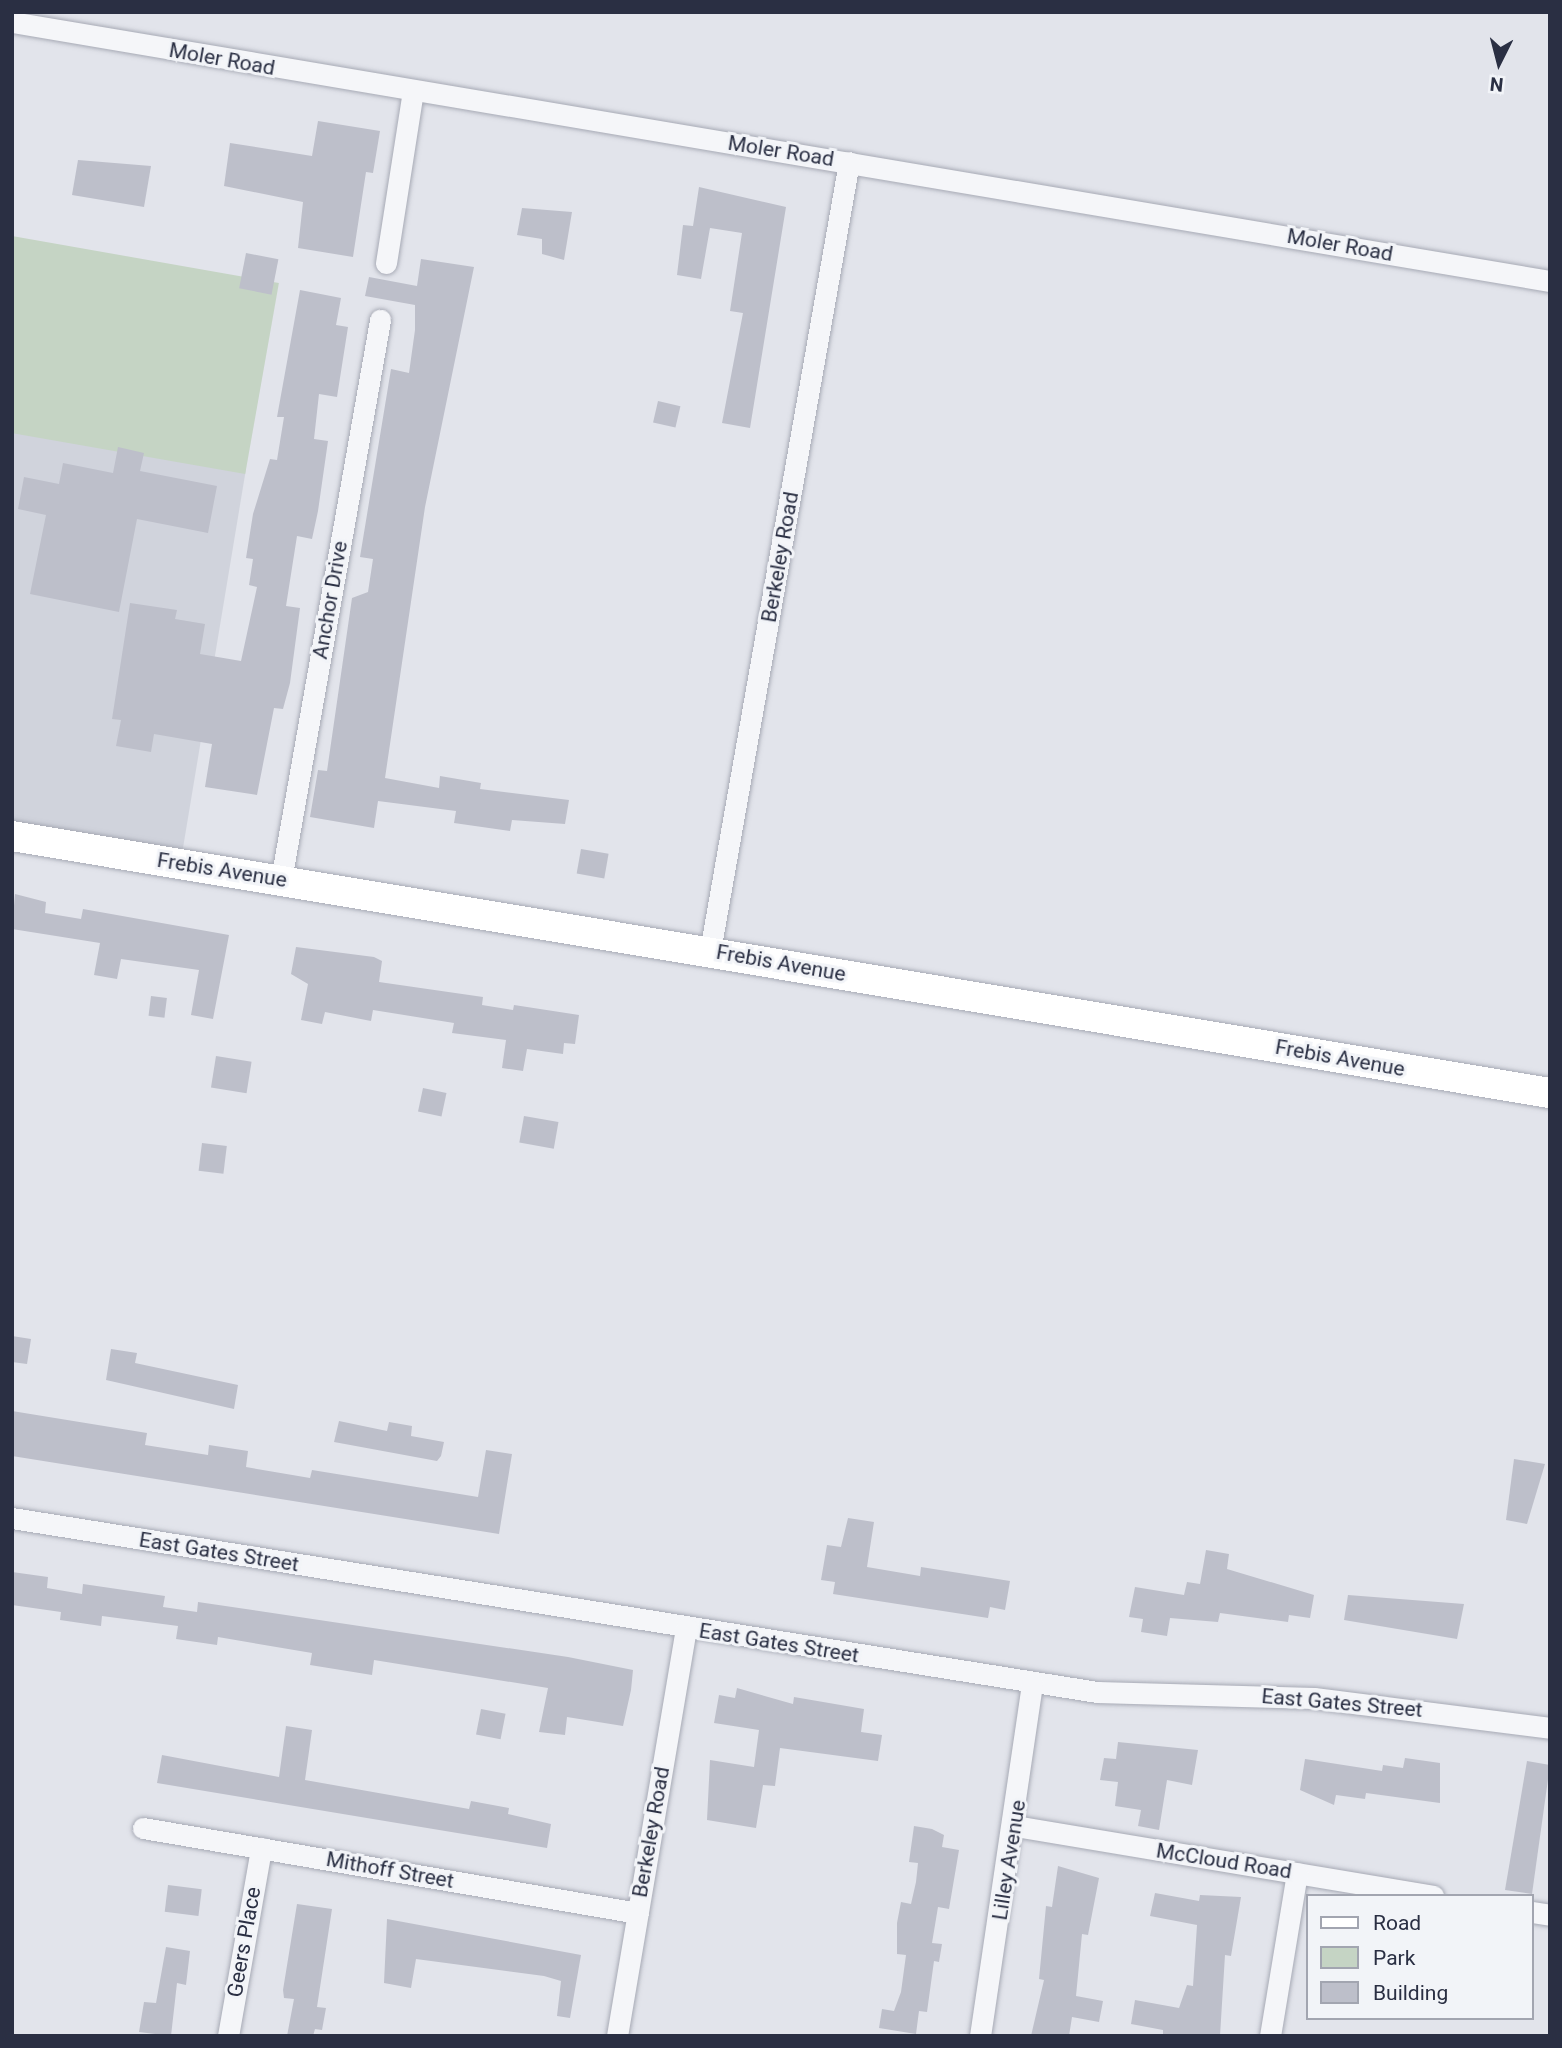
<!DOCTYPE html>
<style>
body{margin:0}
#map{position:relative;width:1562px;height:2048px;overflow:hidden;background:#e2e4eb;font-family:Roboto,sans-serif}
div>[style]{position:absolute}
.built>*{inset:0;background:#d0d3dc}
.green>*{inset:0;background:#c5d4c4;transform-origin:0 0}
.building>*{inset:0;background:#bdbfca;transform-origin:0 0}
.roads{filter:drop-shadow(0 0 2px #a7aab5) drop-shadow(0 0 2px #a7aab5)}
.street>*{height:21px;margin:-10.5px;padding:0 10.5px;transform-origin:10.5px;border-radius:10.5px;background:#f5f6f9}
.secondary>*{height:30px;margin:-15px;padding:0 15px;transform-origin:15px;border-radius:15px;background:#fff}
span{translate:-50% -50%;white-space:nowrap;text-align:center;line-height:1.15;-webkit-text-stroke:6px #f2f4f8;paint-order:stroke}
.street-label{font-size:21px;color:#2a2f43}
.frame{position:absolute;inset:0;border:14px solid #2a2f43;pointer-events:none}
.legend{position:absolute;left:1306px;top:1894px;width:228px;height:126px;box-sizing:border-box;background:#f2f4f8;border:2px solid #a2a5b0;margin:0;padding:9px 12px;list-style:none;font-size:21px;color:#2a2f43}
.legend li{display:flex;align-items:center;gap:14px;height:35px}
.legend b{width:35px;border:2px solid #a2a5b0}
.north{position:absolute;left:1464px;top:28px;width:70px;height:70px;-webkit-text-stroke:5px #f2f4f8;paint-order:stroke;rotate:186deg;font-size:19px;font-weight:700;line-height:28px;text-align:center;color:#2a2f43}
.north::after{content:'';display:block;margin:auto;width:24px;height:32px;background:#2a2f43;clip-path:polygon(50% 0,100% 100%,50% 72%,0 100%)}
</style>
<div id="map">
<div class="built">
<i style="clip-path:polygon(12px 430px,246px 469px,180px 866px,12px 836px)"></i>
</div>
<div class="green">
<i style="left:12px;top:236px;width:271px;height:194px;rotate:10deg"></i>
</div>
<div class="building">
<i style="clip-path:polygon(318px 121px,380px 131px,373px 173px,366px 172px,353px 257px,298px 248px,303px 202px,224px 186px,230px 143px,312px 156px)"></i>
<i style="clip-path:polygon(78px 160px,151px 166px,144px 207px,72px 195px)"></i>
<i style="clip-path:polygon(699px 187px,786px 207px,750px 428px,722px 423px,743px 313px,730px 311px,742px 233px,710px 228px,701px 279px,677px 275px,683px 225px,693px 226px)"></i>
<i style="clip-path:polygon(522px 208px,572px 212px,564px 260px,542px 254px,542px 239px,517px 235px)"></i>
<i style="left:246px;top:253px;width:33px;height:36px;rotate:11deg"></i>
<i style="clip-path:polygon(421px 259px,474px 267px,425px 507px,385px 778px,439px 788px,440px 776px,481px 783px,480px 789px,569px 800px,565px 824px,512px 820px,510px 831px,454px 823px,456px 811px,378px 801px,374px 828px,310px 817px,318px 770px,327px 771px,352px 598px,368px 592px,373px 559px,360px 557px,391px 369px,409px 373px,415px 330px,415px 305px,365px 296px,369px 277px,417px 286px)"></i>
<i style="clip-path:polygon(300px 290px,341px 298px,336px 325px,348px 327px,337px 397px,319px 394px,314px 439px,328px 441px,318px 511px,312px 539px,297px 536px,286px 606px,300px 608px,290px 683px,283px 709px,274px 708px,257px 795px,205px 787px,212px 744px,154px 734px,151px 752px,116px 746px,121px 720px,112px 719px,130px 603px,177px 610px,175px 619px,205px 624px,200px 654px,241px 661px,257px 587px,249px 585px,253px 559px,246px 558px,253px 514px,270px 459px,277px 460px,284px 417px,277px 417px)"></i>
<i style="left:658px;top:401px;width:23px;height:22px;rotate:13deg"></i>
<i style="clip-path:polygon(118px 447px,144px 453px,140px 471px,217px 486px,208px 533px,137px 519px,119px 612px,30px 594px,46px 515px,18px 509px,24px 477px,59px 484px,63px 463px,113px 473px)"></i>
<i style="left:581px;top:849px;width:28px;height:25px;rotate:10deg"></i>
<i style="clip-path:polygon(15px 894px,46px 902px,45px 913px,81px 919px,83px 909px,229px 935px,213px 1019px,191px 1015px,199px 970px,121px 959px,117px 979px,94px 975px,100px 943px,12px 929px)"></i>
<i style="clip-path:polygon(296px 947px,374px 957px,382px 961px,379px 982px,483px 997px,482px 1005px,513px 1010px,514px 1005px,579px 1015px,575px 1044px,564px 1043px,563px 1054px,527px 1049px,523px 1071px,502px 1068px,506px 1040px,452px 1033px,454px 1023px,373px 1010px,371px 1021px,325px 1012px,322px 1024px,301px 1020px,308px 984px,291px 974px)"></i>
<i style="left:151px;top:996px;width:16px;height:20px;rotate:7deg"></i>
<i style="left:216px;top:1056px;width:36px;height:32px;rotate:9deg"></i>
<i style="left:423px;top:1088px;width:24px;height:24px;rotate:12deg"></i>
<i style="left:524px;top:1116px;width:35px;height:27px;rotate:10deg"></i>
<i style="left:202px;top:1143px;width:25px;height:28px;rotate:7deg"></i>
<i style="clip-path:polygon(12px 1336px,31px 1339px,27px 1364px,12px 1362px)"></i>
<i style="clip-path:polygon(111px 1349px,137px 1353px,135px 1363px,238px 1385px,234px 1409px,106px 1380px)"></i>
<i style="clip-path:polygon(12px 1411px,147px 1433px,145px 1445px,208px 1455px,209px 1445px,248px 1451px,246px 1467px,310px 1478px,312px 1470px,478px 1497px,486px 1450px,512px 1454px,499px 1534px,12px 1456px)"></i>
<i style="clip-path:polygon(339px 1421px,387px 1431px,389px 1422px,412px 1426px,411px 1436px,444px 1442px,441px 1456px,437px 1461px,334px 1442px)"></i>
<i style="clip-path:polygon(1514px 1459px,1545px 1464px,1527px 1524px,1506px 1520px)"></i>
<i style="clip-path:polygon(848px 1518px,874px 1522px,867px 1567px,920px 1576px,921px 1567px,1010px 1581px,1005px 1610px,990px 1607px,988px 1618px,833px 1594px,835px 1582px,821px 1580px,827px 1545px,841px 1547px)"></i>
<i style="clip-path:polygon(1206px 1550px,1229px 1554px,1227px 1569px,1314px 1595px,1310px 1618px,1289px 1615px,1288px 1622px,1220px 1613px,1218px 1622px,1170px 1618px,1167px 1636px,1141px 1632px,1143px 1619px,1129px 1617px,1135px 1587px,1184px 1595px,1187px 1582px,1200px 1584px)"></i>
<i style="clip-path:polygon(12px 1572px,48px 1577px,47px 1588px,82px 1594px,83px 1584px,165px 1596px,163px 1607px,197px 1612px,198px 1602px,568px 1657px,633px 1670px,631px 1690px,623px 1726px,567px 1717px,565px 1735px,539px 1732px,548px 1688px,374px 1660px,372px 1675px,310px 1665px,312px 1653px,218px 1637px,217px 1645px,176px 1639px,178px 1626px,102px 1616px,101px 1626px,60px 1620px,61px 1612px,12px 1605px)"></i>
<i style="clip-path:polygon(1348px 1595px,1464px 1604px,1457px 1639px,1344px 1620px)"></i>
<i style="clip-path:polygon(737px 1688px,793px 1704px,794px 1697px,864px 1709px,861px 1732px,882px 1735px,878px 1761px,780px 1748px,775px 1786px,763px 1785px,756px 1828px,707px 1820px,710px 1760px,754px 1767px,759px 1730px,714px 1723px,719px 1695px,735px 1698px)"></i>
<i style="left:481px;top:1709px;width:25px;height:26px;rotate:11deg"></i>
<i style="clip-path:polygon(286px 1726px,312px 1730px,305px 1780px,469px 1809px,471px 1801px,509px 1808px,508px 1814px,551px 1824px,547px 1848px,157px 1783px,162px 1755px,279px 1777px)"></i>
<i style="clip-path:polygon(1118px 1742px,1198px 1750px,1192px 1785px,1167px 1780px,1159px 1830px,1138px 1826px,1141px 1810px,1115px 1806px,1118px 1782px,1100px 1780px,1104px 1758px,1116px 1759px)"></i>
<i style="clip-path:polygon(1405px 1758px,1440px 1763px,1440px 1803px,1366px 1793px,1365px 1799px,1336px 1795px,1334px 1805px,1300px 1790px,1305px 1759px,1382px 1771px,1383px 1765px,1403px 1768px)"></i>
<i style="clip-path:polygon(1527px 1761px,1550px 1765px,1532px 1894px,1505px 1890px)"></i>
<i style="clip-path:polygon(914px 1826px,932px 1829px,944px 1835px,942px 1847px,959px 1850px,949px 1909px,938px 1907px,932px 1943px,942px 1944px,939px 1962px,934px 1961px,927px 2012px,919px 2011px,916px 2034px,879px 2028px,882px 2009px,894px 2011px,901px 1992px,906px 1955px,897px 1954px,897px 1923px,901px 1902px,911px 1904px,916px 1882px,918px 1863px,909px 1862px)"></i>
<i style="clip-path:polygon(1058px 1866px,1099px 1878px,1088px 1935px,1082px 1934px,1076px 1996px,1103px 2001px,1099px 2022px,1072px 2017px,1069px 2036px,1031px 2036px,1044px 1980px,1039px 1979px,1046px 1906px,1052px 1907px)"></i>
<i style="left:168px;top:1885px;width:34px;height:27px;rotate:7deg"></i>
<i style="clip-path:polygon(1155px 1893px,1199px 1901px,1200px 1895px,1241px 1897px,1231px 1956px,1225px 1955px,1220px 2036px,1163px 2036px,1163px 2030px,1131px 2024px,1135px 2000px,1179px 2008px,1187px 1985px,1193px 1986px,1197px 1925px,1150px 1916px)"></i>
<i style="clip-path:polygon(297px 1904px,332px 1909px,317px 2007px,326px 2008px,322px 2030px,315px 2029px,313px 2036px,287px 2036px,294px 1999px,284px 1998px,283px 1990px)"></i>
<i style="clip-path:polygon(387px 1919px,581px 1955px,570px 2018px,557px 2016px,561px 1981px,544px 1976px,416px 1959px,411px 1988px,384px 1983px)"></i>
<i style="clip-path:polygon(166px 1947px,190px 1951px,186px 1985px,177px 1983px,171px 2036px,139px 2032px,144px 2002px,156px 2003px)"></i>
</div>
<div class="roads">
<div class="street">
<i style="left:12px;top:22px;width:1560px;rotate:9.56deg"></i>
<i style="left:386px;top:263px;width:174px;rotate:-81.1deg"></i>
<i style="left:281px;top:880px;width:569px;rotate:-79.97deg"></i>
<i style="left:710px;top:951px;width:801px;rotate:-80.01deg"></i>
<i style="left:12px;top:1518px;width:1099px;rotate:9.11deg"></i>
<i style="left:1097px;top:1692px;width:217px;rotate:1.6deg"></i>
<i style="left:1314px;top:1698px;width:238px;rotate:7.2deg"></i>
<i style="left:1015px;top:1826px;width:424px;rotate:9.5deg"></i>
<i style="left:143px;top:1828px;width:502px;rotate:9.74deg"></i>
<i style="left:1532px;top:1912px;width:18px;rotate:9deg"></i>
<i style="left:228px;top:2036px;width:191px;rotate:-80deg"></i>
<i style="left:617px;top:2036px;width:414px;rotate:-80.4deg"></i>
<i style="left:980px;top:2036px;width:357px;rotate:-81.6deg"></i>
<i style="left:1270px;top:2036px;width:165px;rotate:-80.6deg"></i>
</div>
<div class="secondary">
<i style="left:12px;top:836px;width:1559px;rotate:9.49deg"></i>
</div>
</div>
<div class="street-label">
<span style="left:222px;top:59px;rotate:10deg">Moler Road</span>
<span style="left:781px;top:151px;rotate:9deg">Moler Road</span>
<span style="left:1340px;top:245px;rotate:10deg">Moler Road</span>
<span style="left:780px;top:557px;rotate:-80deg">Berkeley Road</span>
<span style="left:330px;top:600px;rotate:-80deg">Anchor Drive</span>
<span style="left:222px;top:870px;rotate:9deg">Frebis Avenue</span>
<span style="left:781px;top:963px;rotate:10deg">Frebis Avenue</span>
<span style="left:1340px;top:1058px;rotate:10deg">Frebis Avenue</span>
<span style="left:219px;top:1552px;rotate:9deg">East Gates Street</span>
<span style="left:779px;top:1643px;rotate:9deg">East Gates Street</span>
<span style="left:1342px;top:1703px;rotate:5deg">East Gates Street</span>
<span style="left:651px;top:1832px;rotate:-80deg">Berkeley Road</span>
<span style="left:1009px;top:1860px;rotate:-81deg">Lilley Avenue</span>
<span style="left:1224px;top:1861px;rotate:9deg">McCloud Road</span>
<span style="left:390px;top:1870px;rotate:10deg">Mithoff Street</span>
<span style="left:244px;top:1942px;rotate:-80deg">Geers Place</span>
</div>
<div class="frame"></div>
<ul class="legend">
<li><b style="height:9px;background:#fff"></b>Road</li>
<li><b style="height:19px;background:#c5d4c4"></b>Park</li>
<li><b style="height:19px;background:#bdbfca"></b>Building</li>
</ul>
<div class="north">N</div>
</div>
